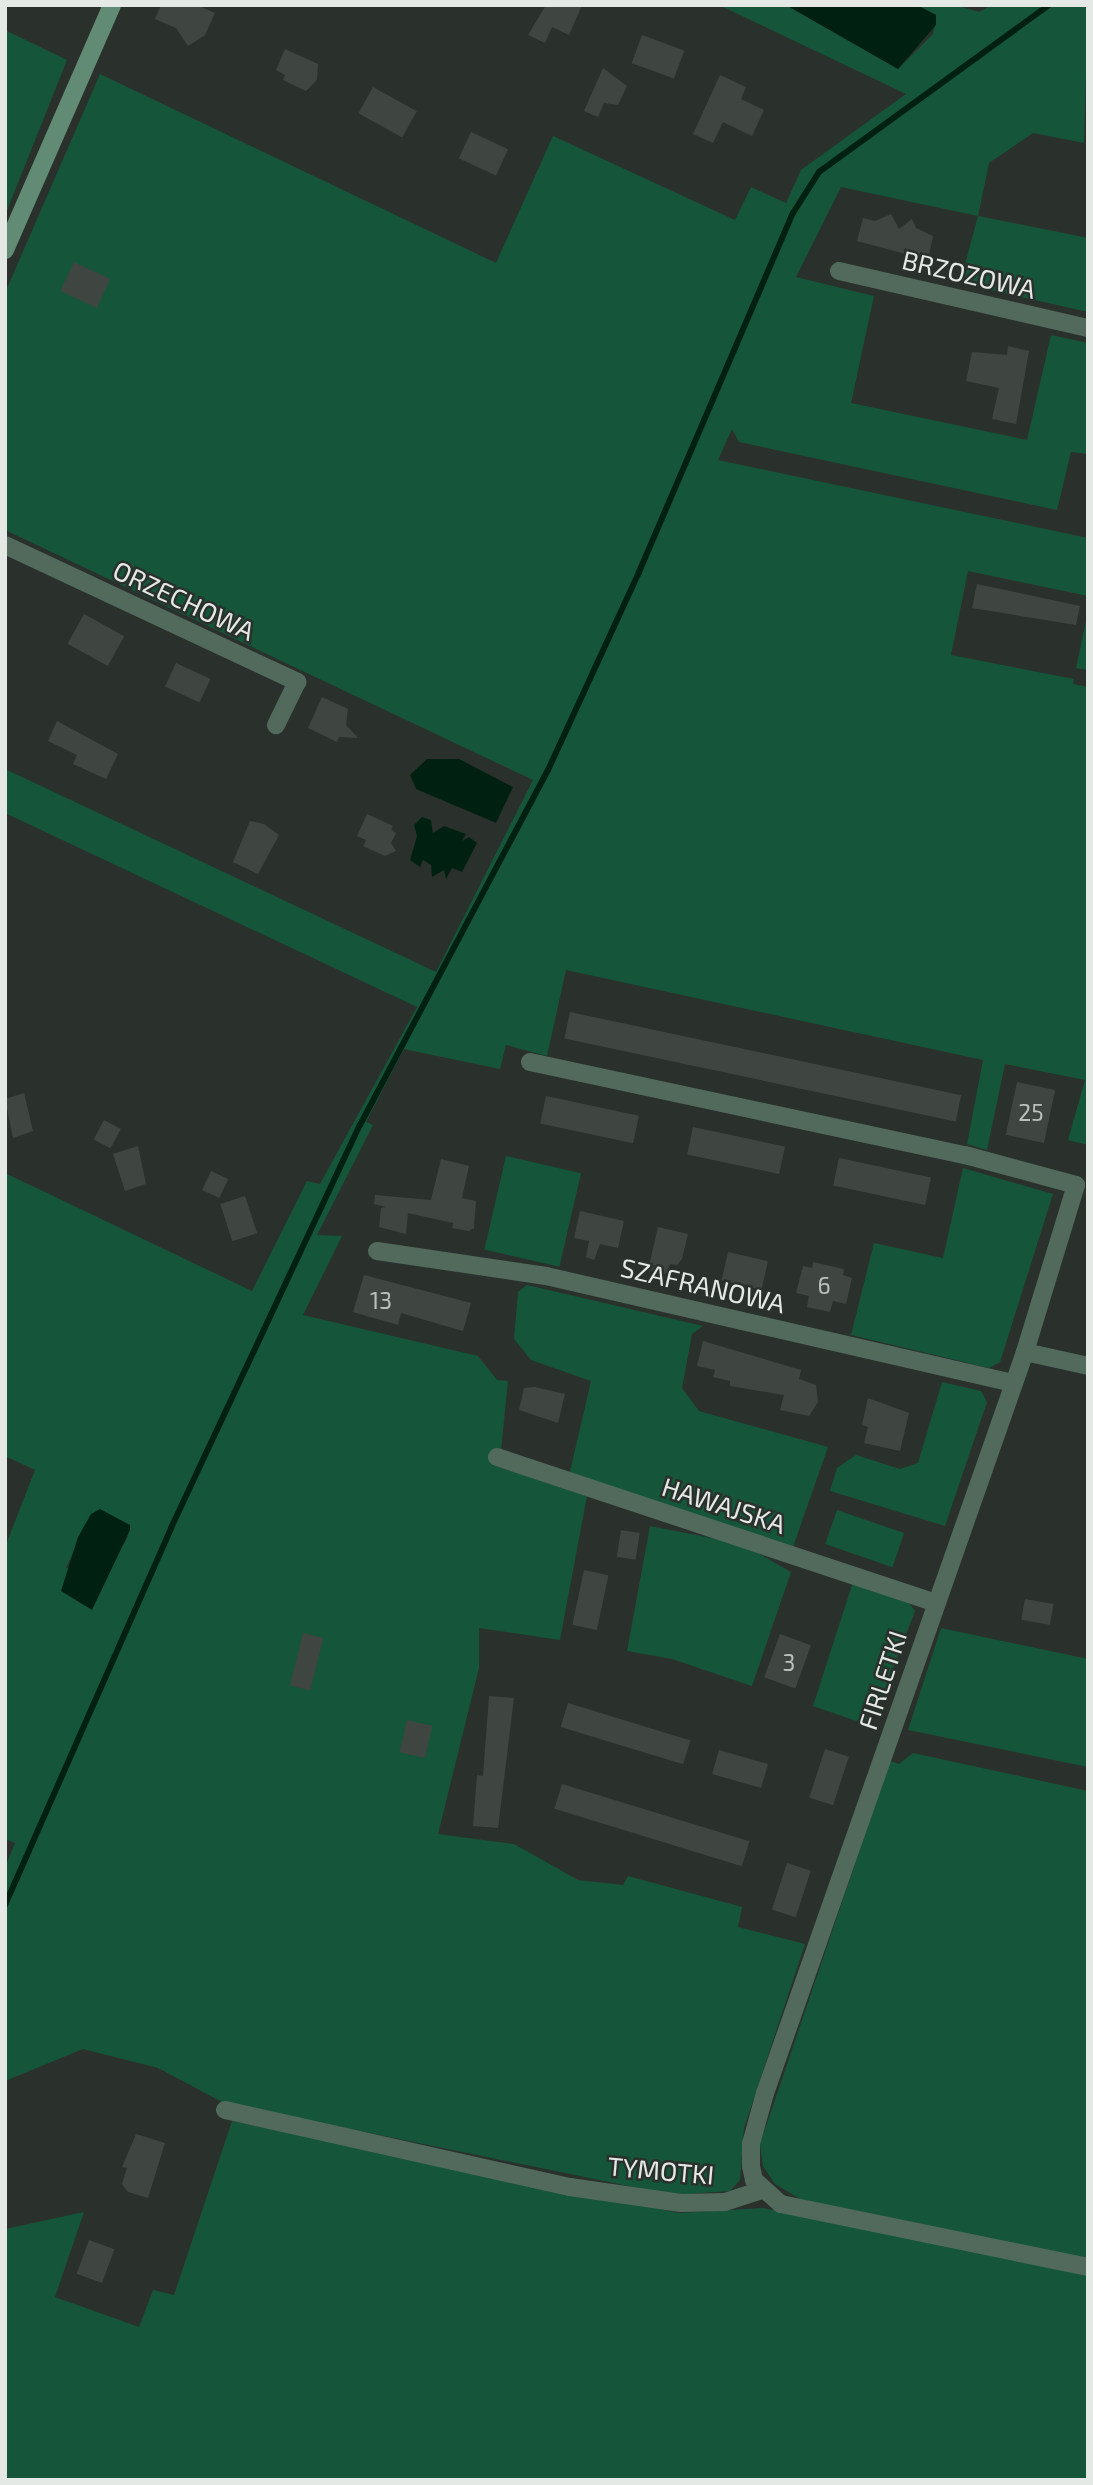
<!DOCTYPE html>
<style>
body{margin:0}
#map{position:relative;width:1093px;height:2485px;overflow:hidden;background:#2a312d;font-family:"Exo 2",sans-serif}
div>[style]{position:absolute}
.green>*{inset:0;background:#15553a;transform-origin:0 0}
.water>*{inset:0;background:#002112}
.stream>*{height:6px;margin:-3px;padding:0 3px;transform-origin:3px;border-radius:3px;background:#002112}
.building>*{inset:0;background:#3f4642;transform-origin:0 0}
.street>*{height:18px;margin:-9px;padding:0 9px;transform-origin:9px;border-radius:9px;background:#516a5c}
.secondary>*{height:18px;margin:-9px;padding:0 9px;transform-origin:9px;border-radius:9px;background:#628b75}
span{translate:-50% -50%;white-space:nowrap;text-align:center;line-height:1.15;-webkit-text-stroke:5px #2a312d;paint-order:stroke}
.number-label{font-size:23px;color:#bbc0bd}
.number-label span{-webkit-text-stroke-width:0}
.street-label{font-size:26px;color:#e4e9e6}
.frame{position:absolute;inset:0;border:7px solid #e4e9e6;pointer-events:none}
</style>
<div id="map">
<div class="green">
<i style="clip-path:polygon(evenodd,719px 5px,786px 5px,898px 69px,933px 34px,936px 15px,917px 5px,955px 5px,979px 12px,992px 5px,1088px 5px,1084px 143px,1033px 133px,989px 163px,978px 216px,1088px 238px,1088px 312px,960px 283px,978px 216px,841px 187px,796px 277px,874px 296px,851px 403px,1027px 440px,1051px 335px,1088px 343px,1088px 454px,1071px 452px,1057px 510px,739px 442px,732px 429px,718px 460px,1088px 538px,1088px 596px,968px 571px,951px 655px,1074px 679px,1073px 684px,1088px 687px,1088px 1145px,1068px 1140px,1085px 1080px,1005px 1064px,987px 1150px,967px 1144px,983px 1060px,566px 970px,547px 1056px,506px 1045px,500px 1069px,404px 1049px,366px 1122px,373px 1125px,317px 1235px,342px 1236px,303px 1315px,478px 1356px,497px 1380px,508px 1381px,501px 1451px,493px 1465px,587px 1496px,560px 1640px,479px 1628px,479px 1668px,438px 1834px,514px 1844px,578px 1880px,623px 1885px,628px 1876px,742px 1907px,738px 1927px,805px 1944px,744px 2128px,740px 2180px,730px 2191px,672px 2195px,224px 2103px,158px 2068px,83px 2049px,5px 2081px,5px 1867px,15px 1843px,5px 1839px,5px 1547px,35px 1470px,5px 1456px,5px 1173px,252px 1291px,307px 1181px,320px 1184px,417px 1007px,5px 813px,5px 769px,436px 972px,533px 780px,5px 530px,5px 293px,100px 74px,496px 263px,553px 136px,735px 220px,751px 187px,786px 203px,801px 170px,906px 94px,719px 5px,91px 1514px,128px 1536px,110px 1570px,66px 1568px,91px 1514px)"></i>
<i style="clip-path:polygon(5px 30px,67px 60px,6px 213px,5px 213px)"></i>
<i style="clip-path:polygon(1088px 612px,1088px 670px,1076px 668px)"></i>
<i style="left:506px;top:1156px;width:77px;height:96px;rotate:13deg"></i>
<i style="clip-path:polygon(963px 1168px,1053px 1194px,1000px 1362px,989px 1368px,851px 1335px,874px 1243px,943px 1258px)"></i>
<i style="clip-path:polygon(527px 1285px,703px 1326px,692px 1334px,682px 1388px,699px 1411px,828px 1447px,793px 1547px,569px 1476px,591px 1381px,531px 1360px,514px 1339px,518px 1292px)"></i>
<i style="clip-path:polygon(942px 1382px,981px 1391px,987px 1402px,945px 1526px,830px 1491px,837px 1468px,856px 1455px,900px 1469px,918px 1463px)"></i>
<i style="left:837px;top:1510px;width:71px;height:36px;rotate:19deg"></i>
<i style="clip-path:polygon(650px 1526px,742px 1544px,791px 1572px,752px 1686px,672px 1659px,627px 1651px)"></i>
<i style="clip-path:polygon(853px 1582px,907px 1600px,915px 1611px,871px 1726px,813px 1706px)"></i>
<i style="clip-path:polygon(941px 1628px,1088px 1659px,1088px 1767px,908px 1730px)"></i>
<i style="clip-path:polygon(913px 1753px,1088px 1791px,1088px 2259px,802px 2200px,775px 2184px,763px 2166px,760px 2144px,890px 1761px,899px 1764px)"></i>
<i style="clip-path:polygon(232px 2121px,679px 2213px,763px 2208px,1088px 2274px,1088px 2480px,5px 2480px,5px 2229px,84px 2212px,55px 2297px,139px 2327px,153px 2290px,174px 2295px)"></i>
</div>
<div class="water">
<i style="clip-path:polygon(786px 5px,917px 5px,936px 15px,936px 25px,898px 69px)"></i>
<i style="clip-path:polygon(427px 759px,459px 759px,513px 787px,496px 823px,416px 789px,410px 775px)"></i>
<i style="clip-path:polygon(422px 817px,431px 820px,433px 833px,444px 826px,466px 834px,462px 841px,469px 837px,477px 843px,462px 872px,452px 868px,446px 879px,444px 870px,432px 877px,431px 865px,423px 860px,420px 867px,410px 860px,417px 836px,414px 825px)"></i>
<i style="clip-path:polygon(100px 1509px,130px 1525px,130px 1530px,92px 1610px,61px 1591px,78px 1537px,91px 1514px)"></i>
</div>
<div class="stream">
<i style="left:5px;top:1905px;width:412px;rotate:-66.2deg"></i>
<i style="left:171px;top:1528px;width:445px;rotate:-64.9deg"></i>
<i style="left:360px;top:1125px;width:402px;rotate:-62.1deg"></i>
<i style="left:548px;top:770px;width:218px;rotate:-65.3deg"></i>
<i style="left:639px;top:572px;width:391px;rotate:-66.8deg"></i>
<i style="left:793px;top:213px;width:49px;rotate:-57.6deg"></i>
<i style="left:819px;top:172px;width:284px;rotate:-36deg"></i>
</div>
<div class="building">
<i style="clip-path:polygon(161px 5px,197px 5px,215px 13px,205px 35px,188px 46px,176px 28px,155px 19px)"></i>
<i style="clip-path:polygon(546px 5px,582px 5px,569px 35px,552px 27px,545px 43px,528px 35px)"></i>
<i style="left:642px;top:35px;width:45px;height:30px;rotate:20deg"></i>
<i style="clip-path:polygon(285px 49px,318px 64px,317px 80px,306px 91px,283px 80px,285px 75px,276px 70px)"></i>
<i style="clip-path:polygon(603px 68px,627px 86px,618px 105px,604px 103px,598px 117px,584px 111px)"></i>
<i style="clip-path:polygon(720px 75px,746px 87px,741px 99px,764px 110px,752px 136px,723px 122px,713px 143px,693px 134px)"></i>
<i style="left:373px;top:87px;width:50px;height:30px;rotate:29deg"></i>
<i style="left:471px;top:132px;width:41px;height:29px;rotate:25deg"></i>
<i style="clip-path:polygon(891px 214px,899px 229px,912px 219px,916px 228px,933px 236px,928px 260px,857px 241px,863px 218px,875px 221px)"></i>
<i style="left:74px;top:262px;width:40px;height:32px;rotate:25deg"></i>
<i style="clip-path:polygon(1008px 346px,1029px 351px,1016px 424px,992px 419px,999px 388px,966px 381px,972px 352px,1007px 355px)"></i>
<i style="clip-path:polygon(977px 584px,1080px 606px,1076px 625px,972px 608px)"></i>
<i style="left:84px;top:614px;width:46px;height:34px;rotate:29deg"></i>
<i style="left:176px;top:663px;width:38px;height:26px;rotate:25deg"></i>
<i style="clip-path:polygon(322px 697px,348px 709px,346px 725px,358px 738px,339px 737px,337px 742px,308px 728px)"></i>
<i style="clip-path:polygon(57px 721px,118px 754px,106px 779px,73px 764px,77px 755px,48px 741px)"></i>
<i style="clip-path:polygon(367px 814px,393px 826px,391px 830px,396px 833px,391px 843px,396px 851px,385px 856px,363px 846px,366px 840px,357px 836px)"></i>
<i style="clip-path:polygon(250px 821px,264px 824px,279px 835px,258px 874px,233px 862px)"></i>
<i style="left:570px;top:1012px;width:400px;height:27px;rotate:12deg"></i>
<i style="left:1017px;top:1082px;width:39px;height:54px;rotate:12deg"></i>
<i style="clip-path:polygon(24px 1093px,33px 1131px,13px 1138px,5px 1099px)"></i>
<i style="left:546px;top:1096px;width:95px;height:28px;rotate:12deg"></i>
<i style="left:104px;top:1120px;width:19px;height:22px;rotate:28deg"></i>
<i style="left:693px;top:1127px;width:94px;height:28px;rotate:12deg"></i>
<i style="clip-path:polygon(138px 1146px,146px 1184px,125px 1191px,113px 1154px)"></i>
<i style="left:839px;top:1158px;width:94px;height:28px;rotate:12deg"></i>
<i style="clip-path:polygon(441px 1159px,469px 1166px,462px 1198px,476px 1201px,474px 1228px,469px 1231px,452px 1228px,453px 1223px,408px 1213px,406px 1234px,379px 1227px,381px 1208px,386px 1207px,374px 1204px,375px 1195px,431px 1200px)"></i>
<i style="left:211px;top:1171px;width:19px;height:21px;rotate:25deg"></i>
<i style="left:245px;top:1196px;width:39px;height:26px;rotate:72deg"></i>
<i style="clip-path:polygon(580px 1211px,624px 1221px,618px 1248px,600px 1244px,594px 1260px,586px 1257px,589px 1241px,574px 1238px)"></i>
<i style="clip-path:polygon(658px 1227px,688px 1234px,682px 1259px,677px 1265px,670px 1264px,667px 1274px,648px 1270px)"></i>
<i style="left:728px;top:1252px;width:41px;height:29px;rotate:13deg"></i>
<i style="clip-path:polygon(813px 1262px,844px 1269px,843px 1275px,852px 1278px,846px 1304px,833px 1301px,830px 1312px,807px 1307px,809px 1296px,796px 1293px,803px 1266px,812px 1268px)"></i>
<i style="clip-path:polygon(364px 1275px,471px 1303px,463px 1331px,401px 1313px,398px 1325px,353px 1312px)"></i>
<i style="clip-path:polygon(703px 1341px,801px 1370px,799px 1379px,816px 1385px,818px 1402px,809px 1416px,780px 1410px,784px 1395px,730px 1386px,730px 1381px,713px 1377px,715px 1370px,697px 1366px)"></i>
<i style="clip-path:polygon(535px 1387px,565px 1394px,558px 1423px,519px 1410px,524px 1388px)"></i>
<i style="clip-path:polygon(868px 1398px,909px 1413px,900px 1451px,864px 1443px,868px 1427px,862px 1425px)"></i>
<i style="left:621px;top:1530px;width:19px;height:27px;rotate:9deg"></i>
<i style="left:584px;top:1570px;width:25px;height:56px;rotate:12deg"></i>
<i style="left:1025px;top:1599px;width:29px;height:21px;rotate:10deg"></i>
<i style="left:303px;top:1633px;width:21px;height:54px;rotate:14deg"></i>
<i style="left:780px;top:1634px;width:33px;height:46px;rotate:20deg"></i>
<i style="clip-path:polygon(489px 1696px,514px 1698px,498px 1828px,473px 1826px,477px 1775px,483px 1776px)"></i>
<i style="left:568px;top:1703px;width:128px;height:25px;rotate:17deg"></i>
<i style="left:407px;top:1720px;width:26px;height:33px;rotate:13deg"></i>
<i style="left:825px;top:1749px;width:25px;height:51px;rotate:18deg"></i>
<i style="left:719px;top:1750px;width:51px;height:25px;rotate:16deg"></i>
<i style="left:562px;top:1784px;width:196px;height:26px;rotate:17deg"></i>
<i style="left:787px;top:1863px;width:25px;height:49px;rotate:18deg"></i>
<i style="clip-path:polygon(136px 2134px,165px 2143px,148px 2198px,128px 2192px,122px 2184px,127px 2168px,122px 2167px)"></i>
<i style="left:89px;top:2240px;width:27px;height:36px;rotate:20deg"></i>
</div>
<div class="street">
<i style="left:839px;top:271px;width:255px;rotate:12.9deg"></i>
<i style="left:5px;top:545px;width:323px;rotate:25.1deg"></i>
<i style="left:297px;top:682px;width:48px;rotate:116deg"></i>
<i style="left:530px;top:1062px;width:445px;rotate:12.1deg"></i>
<i style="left:965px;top:1155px;width:115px;rotate:15.1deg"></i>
<i style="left:1076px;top:1185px;width:175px;rotate:107deg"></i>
<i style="left:1025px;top:1352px;width:785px;rotate:109.33deg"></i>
<i style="left:765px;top:2093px;width:53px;rotate:105.4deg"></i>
<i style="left:751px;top:2144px;width:22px;rotate:90deg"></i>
<i style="left:751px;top:2166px;width:14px;rotate:78deg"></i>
<i style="left:754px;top:2180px;width:36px;rotate:42deg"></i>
<i style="left:781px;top:2204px;width:313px;rotate:11.6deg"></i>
<i style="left:377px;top:1251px;width:171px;rotate:8.4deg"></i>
<i style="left:546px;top:1276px;width:480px;rotate:12.9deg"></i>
<i style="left:1025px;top:1352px;width:65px;rotate:12.5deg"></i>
<i style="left:497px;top:1457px;width:462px;rotate:18.4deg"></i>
<i style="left:225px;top:2110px;width:353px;rotate:12.6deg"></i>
<i style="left:570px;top:2187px;width:112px;rotate:8.2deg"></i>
<i style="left:681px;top:2203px;width:44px;rotate:-1.3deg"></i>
<i style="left:725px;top:2202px;width:40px;rotate:-18deg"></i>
</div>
<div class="secondary">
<i style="left:5px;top:250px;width:267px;rotate:-66.4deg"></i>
</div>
<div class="number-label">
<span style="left:1031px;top:1112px">25</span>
<span style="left:824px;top:1285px">6</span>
<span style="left:381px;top:1300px">13</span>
<span style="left:789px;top:1662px">3</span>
</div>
<div class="street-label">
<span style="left:969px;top:274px;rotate:13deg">BRZOZOWA</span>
<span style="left:184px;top:600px;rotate:25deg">ORZECHOWA</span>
<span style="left:703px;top:1285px;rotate:13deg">SZAFRANOWA</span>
<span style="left:724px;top:1505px;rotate:18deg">HAWAJSKA</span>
<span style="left:882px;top:1680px;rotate:-72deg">FIRLETKI</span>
<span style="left:661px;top:2170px;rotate:5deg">TYMOTKI</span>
</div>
<div class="frame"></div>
</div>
